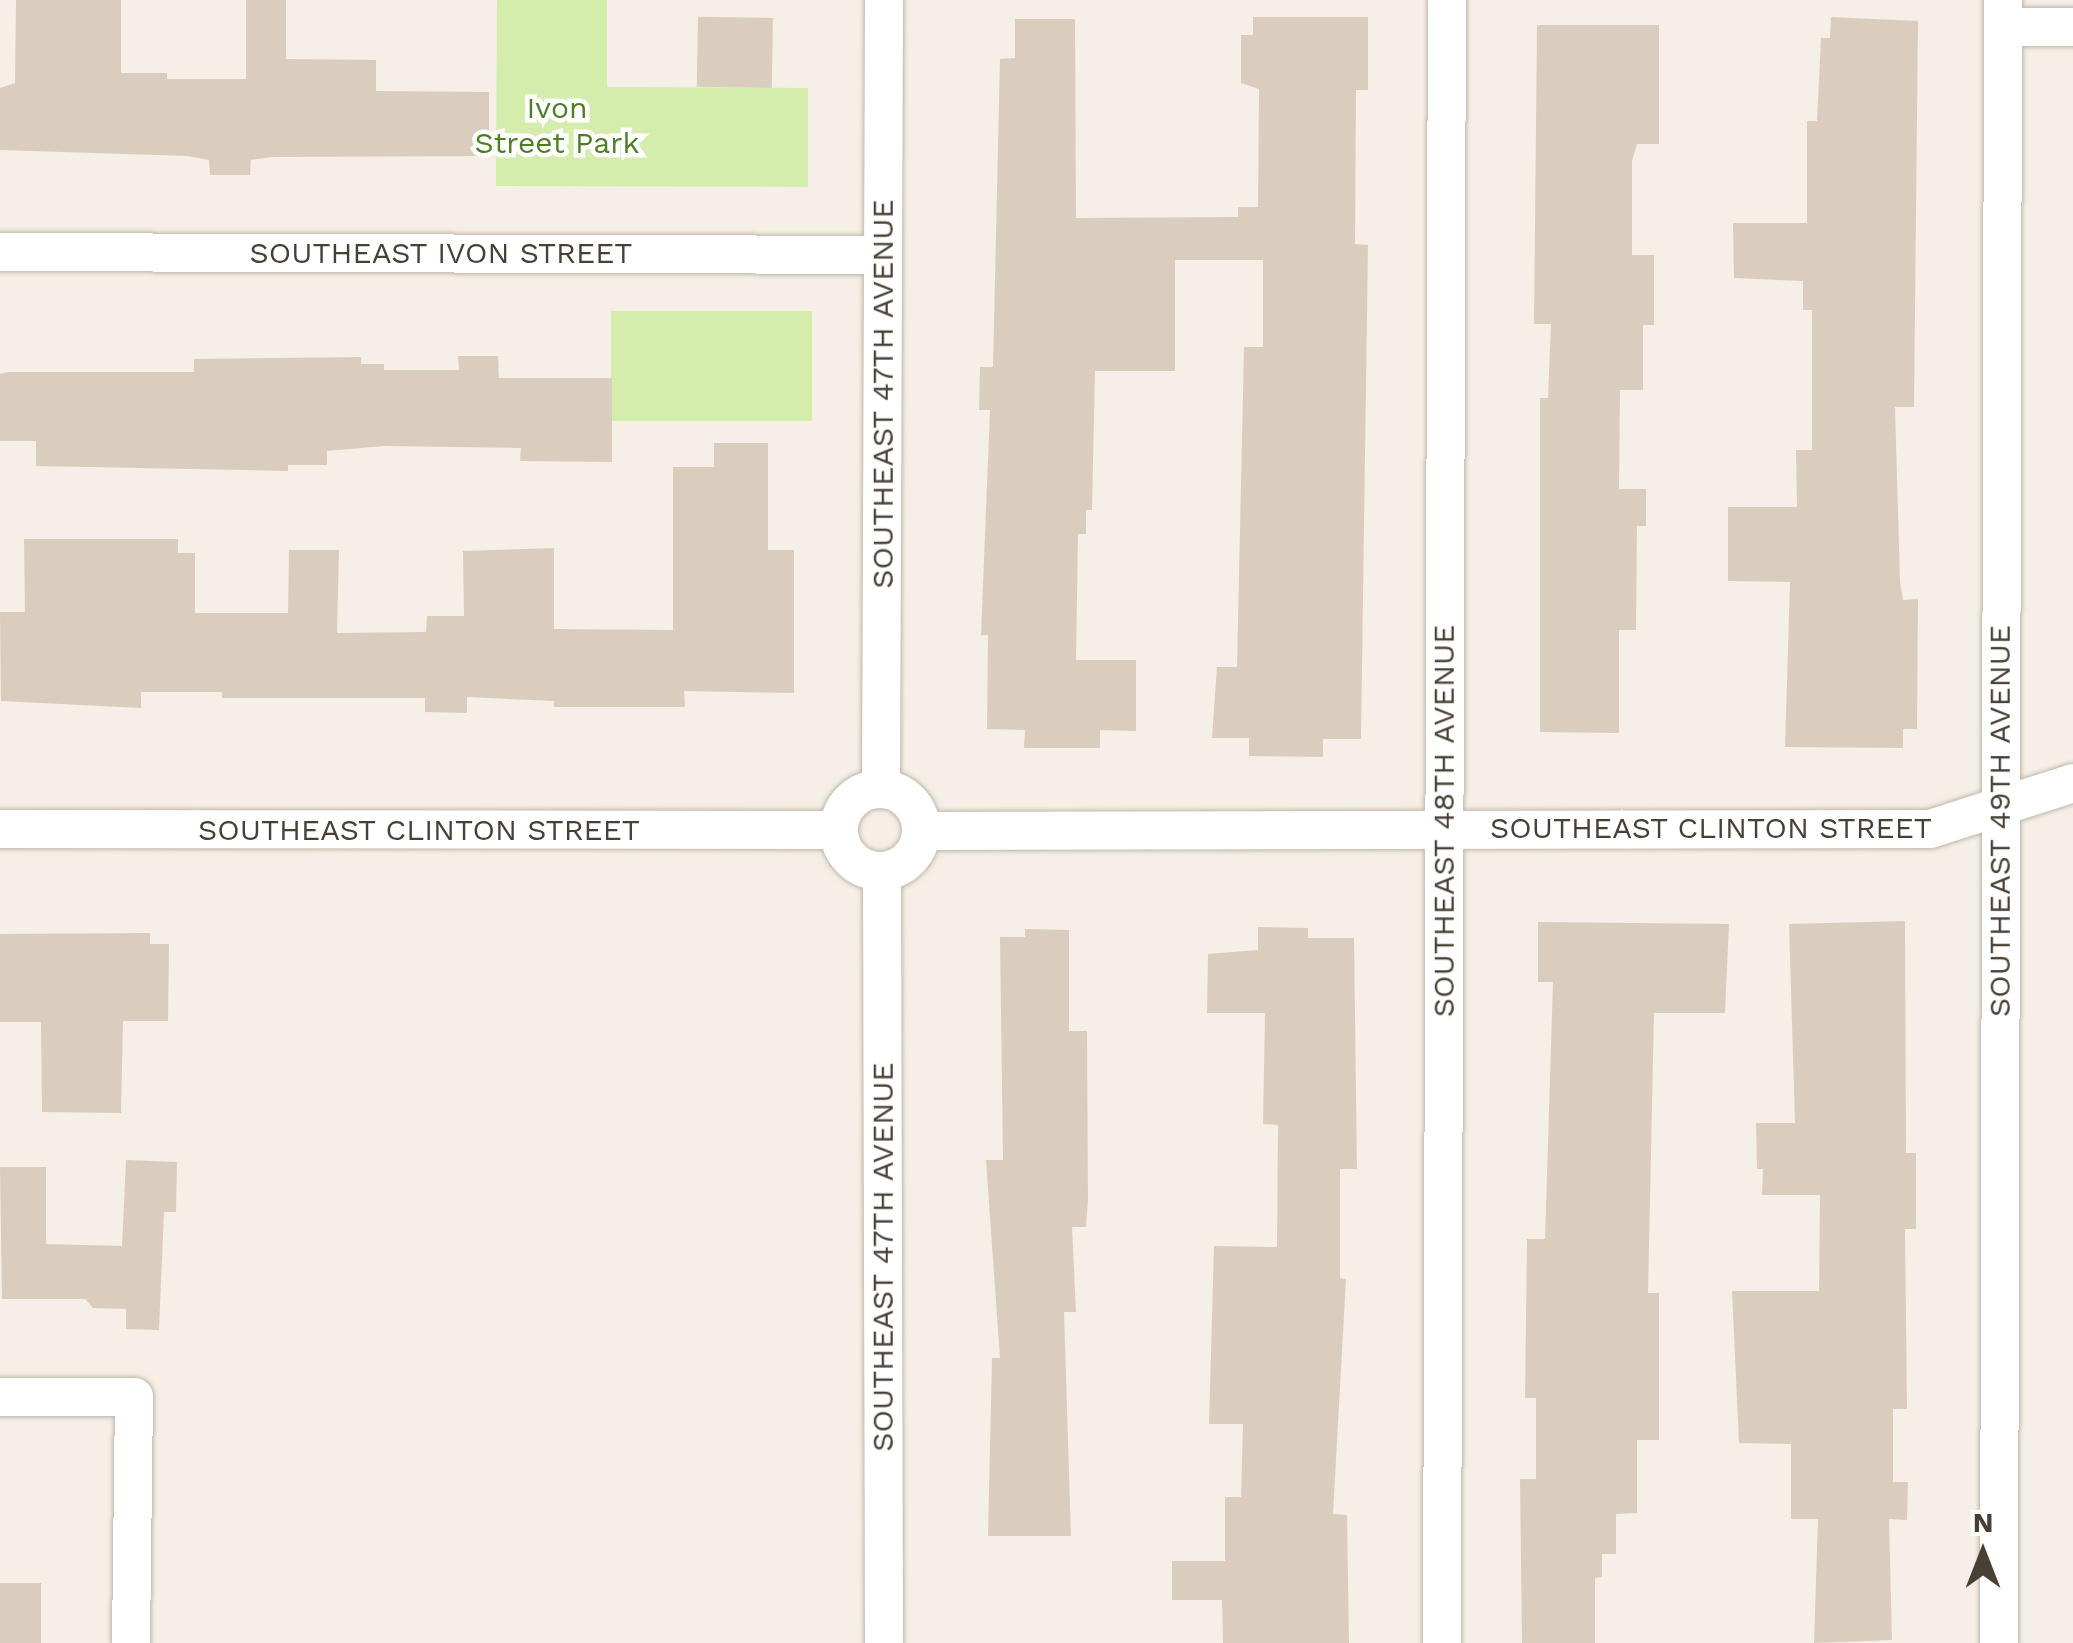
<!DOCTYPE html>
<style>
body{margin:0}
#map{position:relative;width:2073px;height:1643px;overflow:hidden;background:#f5efe7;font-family:"Work Sans",sans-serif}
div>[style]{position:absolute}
.green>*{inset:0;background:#d4ecac;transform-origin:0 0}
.building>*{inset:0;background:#dacdbe;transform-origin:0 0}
.roads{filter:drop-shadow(0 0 2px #c1b7a8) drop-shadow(0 0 2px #c1b7a8)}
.street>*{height:38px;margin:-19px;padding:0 19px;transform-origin:19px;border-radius:19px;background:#fff}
.street>.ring{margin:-19px;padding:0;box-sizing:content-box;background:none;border:38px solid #fff;border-radius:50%}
span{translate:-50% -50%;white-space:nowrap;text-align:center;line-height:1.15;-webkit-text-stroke:9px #fff;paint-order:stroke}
.park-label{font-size:30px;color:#4c7f23}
.street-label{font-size:30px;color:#483f35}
.north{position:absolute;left:1933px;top:1503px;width:100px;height:100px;-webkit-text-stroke:8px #fff;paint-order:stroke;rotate:0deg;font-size:28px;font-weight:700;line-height:40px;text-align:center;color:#483f35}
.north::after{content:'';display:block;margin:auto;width:35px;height:45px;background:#483f35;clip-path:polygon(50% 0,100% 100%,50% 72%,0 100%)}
</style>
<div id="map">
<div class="green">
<i style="clip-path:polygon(497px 0,607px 0,607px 87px,808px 88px,808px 187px,496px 186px)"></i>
<i style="left:611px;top:311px;width:201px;height:110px"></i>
</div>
<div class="building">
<i style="clip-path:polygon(16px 0,121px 0,121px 73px,167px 73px,167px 79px,246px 79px,246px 0,286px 0,286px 59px,376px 60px,376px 91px,489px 92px,489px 156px,273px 157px,251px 160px,250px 175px,210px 175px,209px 160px,188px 156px,0 150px,0 88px,15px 83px)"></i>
<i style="clip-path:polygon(1253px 17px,1368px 17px,1368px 90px,1356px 90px,1355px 244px,1368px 245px,1361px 739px,1323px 739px,1323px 757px,1249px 756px,1249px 738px,1212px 738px,1217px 667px,1237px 667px,1244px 347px,1263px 347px,1263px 260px,1175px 260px,1175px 371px,1095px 371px,1092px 510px,1086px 510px,1086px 534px,1078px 534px,1076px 660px,1136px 660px,1136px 731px,1100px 730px,1100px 748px,1024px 748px,1025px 730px,987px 729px,988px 635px,981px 635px,990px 410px,979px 410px,980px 367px,993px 367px,1000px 59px,1015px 58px,1015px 19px,1075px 19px,1076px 218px,1238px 217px,1238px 207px,1258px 207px,1259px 89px,1241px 83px,1241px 35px,1253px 35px)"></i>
<i style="clip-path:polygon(1831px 17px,1918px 21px,1914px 407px,1895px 407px,1900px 581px,1903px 600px,1918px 599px,1917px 729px,1903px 729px,1903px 748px,1785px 747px,1790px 582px,1728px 581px,1728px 507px,1797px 507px,1796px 450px,1812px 450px,1812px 310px,1803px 310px,1803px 281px,1734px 278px,1733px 223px,1807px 223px,1807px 121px,1817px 121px,1821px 38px,1830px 38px)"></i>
<i style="left:773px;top:18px;width:70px;height:75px;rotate:91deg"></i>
<i style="clip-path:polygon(1537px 25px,1659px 25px,1659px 144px,1637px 144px,1632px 161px,1632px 255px,1654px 255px,1654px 325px,1643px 325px,1643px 390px,1620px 390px,1619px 489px,1646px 489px,1646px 526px,1637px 526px,1636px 630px,1619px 630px,1619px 733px,1540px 732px,1540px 398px,1548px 398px,1551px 324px,1534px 324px)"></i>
<i style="clip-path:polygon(458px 356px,498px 356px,499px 378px,612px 378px,612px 462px,520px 461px,521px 448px,384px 446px,327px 451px,327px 465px,288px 465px,288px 471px,36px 466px,36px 441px,0 441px,0 374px,8px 372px,194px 372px,194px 359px,361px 357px,361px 364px,384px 364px,384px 370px,459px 370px)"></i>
<i style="clip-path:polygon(714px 443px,768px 443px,768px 550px,794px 550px,794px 693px,684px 691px,685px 707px,554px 707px,554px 701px,467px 697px,467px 713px,425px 712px,425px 698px,222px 698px,222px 692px,141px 692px,141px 708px,1px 701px,0 612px,25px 612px,24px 539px,178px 539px,178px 553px,195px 553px,195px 613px,288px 613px,289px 550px,339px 550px,337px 633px,426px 632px,427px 616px,464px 616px,463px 551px,554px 548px,554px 629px,673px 630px,673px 467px,714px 467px)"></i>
<i style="clip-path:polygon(1905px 921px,1906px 1153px,1916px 1153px,1916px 1229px,1905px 1229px,1907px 1409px,1893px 1409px,1893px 1482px,1908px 1482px,1907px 1520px,1889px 1519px,1892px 1640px,1814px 1643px,1818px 1519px,1791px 1519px,1791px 1444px,1739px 1443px,1732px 1291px,1819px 1291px,1820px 1195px,1762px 1195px,1763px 1169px,1757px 1169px,1756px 1123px,1795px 1123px,1789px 924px)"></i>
<i style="clip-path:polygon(1538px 922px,1729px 924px,1725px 1013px,1654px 1013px,1648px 1293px,1659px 1293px,1659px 1440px,1637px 1440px,1637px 1513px,1616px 1514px,1616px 1554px,1602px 1554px,1602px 1577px,1595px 1578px,1595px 1643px,1522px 1643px,1520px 1479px,1536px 1479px,1536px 1398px,1525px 1398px,1527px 1239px,1545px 1239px,1553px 982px,1538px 982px)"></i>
<i style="clip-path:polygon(1258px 927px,1308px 928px,1308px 938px,1354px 938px,1357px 1169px,1340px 1169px,1340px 1278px,1346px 1279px,1333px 1514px,1347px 1515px,1349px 1643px,1223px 1643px,1222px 1600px,1172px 1600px,1172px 1561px,1225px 1561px,1225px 1497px,1241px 1497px,1243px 1424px,1209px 1424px,1214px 1246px,1277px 1247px,1278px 1125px,1263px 1124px,1265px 1013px,1207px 1013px,1208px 954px,1258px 950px)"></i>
<i style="clip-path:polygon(1025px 929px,1069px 930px,1069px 1031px,1087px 1031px,1088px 1200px,1086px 1227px,1072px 1227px,1076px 1312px,1064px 1312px,1071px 1536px,988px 1536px,992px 1358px,1000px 1358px,986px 1160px,1003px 1160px,1000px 937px,1025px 937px)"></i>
<i style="clip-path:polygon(150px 933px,150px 944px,169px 944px,168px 1021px,123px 1021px,121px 1113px,42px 1112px,41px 1022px,0 1022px,0 934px)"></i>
<i style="clip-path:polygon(126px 1160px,177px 1162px,176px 1212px,164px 1212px,159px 1330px,126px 1329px,126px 1309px,93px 1308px,85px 1299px,2px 1299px,0 1167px,46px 1167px,46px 1244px,122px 1246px)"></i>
<i style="left:0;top:1583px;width:41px;height:60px"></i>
</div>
<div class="roads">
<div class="street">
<i style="left:2003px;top:27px;width:70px"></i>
<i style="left:0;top:252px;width:883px;rotate:0.19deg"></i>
<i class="ring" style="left:839px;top:789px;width:44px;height:44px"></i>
<i style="left:881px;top:789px;width:789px;rotate:-89.78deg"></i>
<i style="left:0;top:829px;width:839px;rotate:0.07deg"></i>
<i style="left:922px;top:831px;width:1008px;rotate:-0.11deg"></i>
<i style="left:1930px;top:829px;width:150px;rotate:-17.8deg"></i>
<i style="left:882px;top:872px;width:771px;rotate:89.85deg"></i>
<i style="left:0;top:1397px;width:134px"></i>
<i style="left:134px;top:1397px;width:246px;rotate:90.7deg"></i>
<i style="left:1442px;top:1643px;width:1643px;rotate:-89.83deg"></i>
<i style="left:1999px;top:1643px;width:1643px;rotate:-89.86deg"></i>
</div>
</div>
<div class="park-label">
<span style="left:557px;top:125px">Ivon<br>Street Park</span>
</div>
<div class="street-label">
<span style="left:441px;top:253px">SOUTHEAST IVON STREET</span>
<span style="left:883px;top:394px;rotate:-90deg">SOUTHEAST 47TH AVENUE</span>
<span style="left:1444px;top:821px;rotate:-90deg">SOUTHEAST 48TH AVENUE</span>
<span style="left:2000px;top:821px;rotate:-90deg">SOUTHEAST 49TH AVENUE</span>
<span style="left:1711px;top:828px">SOUTHEAST CLINTON STREET</span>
<span style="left:419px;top:830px">SOUTHEAST CLINTON STREET</span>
<span style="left:883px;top:1257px;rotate:-90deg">SOUTHEAST 47TH AVENUE</span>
</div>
<div class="north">N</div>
</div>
